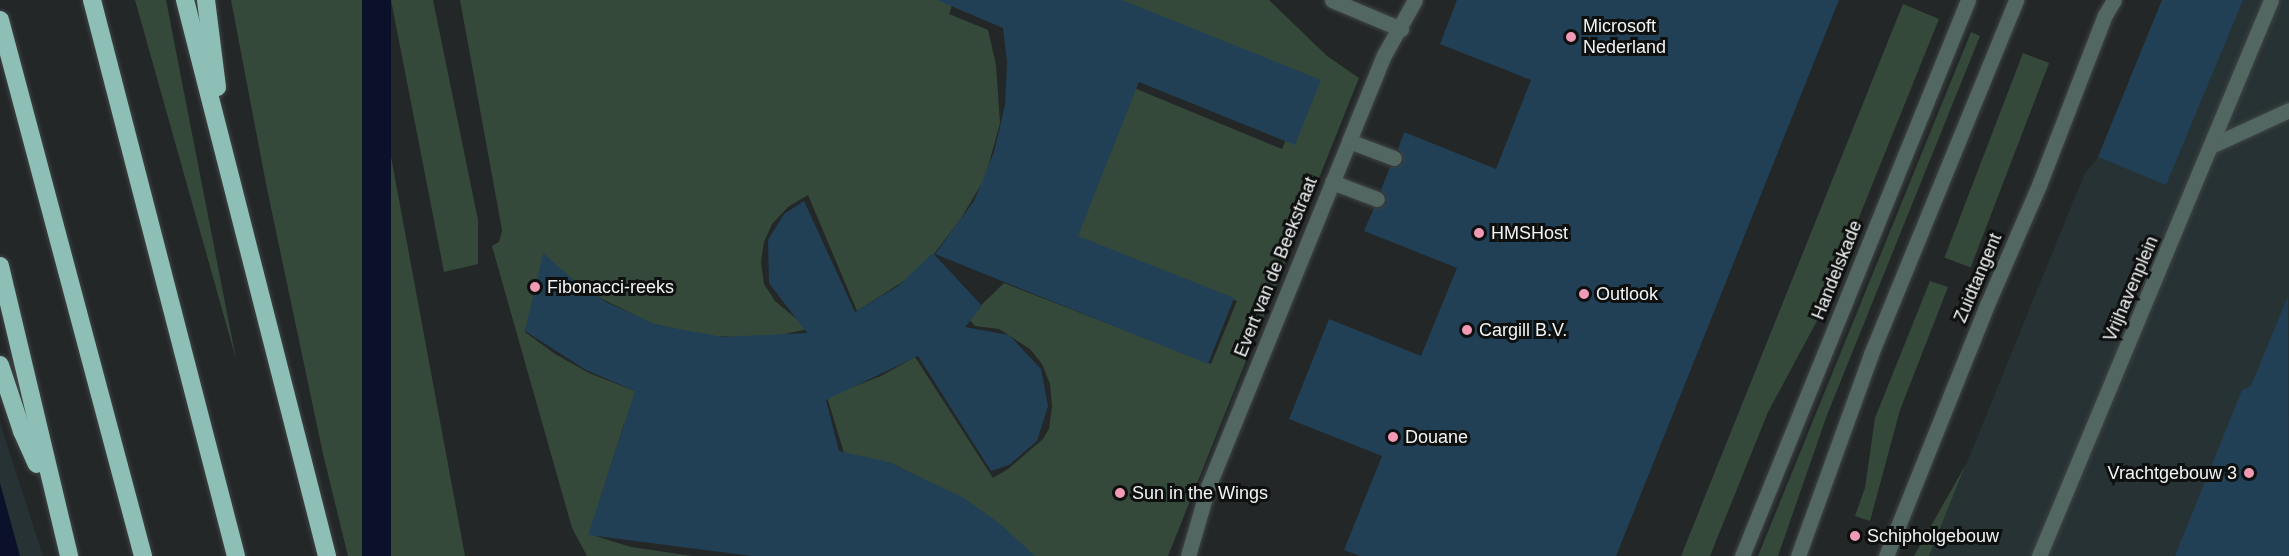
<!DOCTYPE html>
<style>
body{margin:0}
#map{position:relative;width:2289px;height:556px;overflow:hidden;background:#232727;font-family:Helvetica,sans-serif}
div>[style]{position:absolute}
.built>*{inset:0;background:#273234}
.green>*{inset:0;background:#35493a;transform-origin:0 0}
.water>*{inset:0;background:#0b112b;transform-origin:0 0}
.building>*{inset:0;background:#214056}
.roads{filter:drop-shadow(0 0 2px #404444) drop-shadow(0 0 2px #404444)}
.service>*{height:15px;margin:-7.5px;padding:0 7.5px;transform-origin:7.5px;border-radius:7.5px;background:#526662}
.minor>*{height:15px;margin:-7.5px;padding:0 7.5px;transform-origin:7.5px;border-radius:7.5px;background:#526662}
.tertiary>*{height:15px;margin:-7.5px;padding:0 7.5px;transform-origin:7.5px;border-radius:7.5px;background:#526662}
.motorway>*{height:18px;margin:-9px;padding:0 9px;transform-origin:9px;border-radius:9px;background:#8ebfb6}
.dots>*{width:16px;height:16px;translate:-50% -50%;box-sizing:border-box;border:3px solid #0e0f0f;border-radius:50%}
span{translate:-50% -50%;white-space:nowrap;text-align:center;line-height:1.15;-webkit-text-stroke:6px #0e0f0f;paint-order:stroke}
.poi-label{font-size:18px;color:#f1f3f4}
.left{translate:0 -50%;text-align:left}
.right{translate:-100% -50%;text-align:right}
.street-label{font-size:18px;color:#f1f3f4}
</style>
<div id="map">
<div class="built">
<i style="clip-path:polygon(2162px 0,2289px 0,2289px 556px,1929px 556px,2084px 175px,2098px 157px)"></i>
<i style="clip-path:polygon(0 423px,43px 556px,0 556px)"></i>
</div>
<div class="green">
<i style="clip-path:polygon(135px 0,166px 0,236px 359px)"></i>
<i style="clip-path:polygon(231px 0,362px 0,465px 556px,348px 556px,323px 454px,266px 184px)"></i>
<i style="clip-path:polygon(391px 0,433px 0,478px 220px,478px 264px,444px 272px)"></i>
<i style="clip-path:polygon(460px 0,954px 0,949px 14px,988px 30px,996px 65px,1000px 123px,985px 178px,960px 220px,930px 259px,910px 277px,857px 311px,808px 195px,788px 207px,772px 224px,764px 242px,761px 262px,764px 284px,775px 301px,799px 321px,818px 327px,780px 335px,742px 337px,710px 336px,653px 324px,586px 291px,544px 256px,525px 332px,555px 354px,589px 373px,650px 397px,668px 436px,624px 424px,589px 534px,631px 547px,692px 556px,587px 556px,572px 528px,492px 246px,499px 242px,502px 230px)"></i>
<i style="clip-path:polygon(1061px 0,1269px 0,1327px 56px,1359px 78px,1168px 556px,1027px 556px,964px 499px,891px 463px,844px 453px,827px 397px,881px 376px,915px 357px,993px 478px,1008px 469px,1043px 439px,1049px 429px,1052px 406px,1050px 384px,1042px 364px,1030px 349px,999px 329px,975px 326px,968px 318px,1004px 283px,1211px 364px,1237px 301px,1045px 225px,1105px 76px,1282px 149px,1303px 98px)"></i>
<i style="clip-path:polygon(1903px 4px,1939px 19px,1818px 319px,1768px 412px,1710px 556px,1681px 556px)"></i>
<i style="clip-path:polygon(1971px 32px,1980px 36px,1827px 415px,1778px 556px,1758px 556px)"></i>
<i style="left:2023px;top:53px;width:28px;height:219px;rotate:21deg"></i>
<i style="clip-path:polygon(1930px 281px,1948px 287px,1900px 410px,1870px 521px,1855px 516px,1865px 488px,1875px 418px)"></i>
<i style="clip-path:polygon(1966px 464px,1929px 556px,1914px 556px)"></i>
</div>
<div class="water">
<i style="left:362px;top:0;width:29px;height:565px"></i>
<i style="clip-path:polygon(0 483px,20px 556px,0 556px)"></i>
</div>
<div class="building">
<i style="clip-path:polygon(937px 0,1122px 0,1321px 80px,1295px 145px,1139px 82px,1078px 236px,1234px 298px,1208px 364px,935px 254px,974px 201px,994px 152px,1005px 105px,1007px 62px,1003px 28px)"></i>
<i style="clip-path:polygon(1457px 0,1839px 0,1616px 556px,1360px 556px,1344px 550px,1382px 456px,1289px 419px,1329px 319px,1421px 356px,1457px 268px,1364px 231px,1374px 208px,1379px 208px,1386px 203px,1386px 197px,1381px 190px,1390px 167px,1396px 167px,1403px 162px,1403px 156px,1398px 149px,1404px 132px,1496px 169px,1531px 80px,1440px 44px)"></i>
<i style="clip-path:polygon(2162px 0,2243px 0,2166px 185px,2098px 157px)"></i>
<i style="clip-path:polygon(804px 201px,855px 312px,898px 286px,933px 253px,982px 306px,965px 327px,1009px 335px,1041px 369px,1048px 406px,1037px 441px,1009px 465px,991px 471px,918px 356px,826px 400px,839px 451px,888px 462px,964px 498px,999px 523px,1035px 556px,752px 556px,588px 535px,635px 391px,586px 370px,525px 331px,543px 253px,570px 277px,606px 302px,657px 325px,723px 337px,807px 333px,769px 283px,768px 240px,784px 214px)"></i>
<i style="clip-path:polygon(2288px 296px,2289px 556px,2175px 556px,2242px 390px,2251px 386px)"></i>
</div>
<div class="roads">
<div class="service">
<i style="left:1332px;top:0;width:75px;rotate:22.8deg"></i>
<i style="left:1349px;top:141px;width:48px;rotate:20.7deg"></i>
<i style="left:2213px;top:145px;width:84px;rotate:-24.7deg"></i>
<i style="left:1332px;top:182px;width:48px;rotate:20.7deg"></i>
<i style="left:1886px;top:556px;width:268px;rotate:-68.1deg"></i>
<i style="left:1986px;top:307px;width:133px;rotate:-66.5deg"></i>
<i style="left:2039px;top:185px;width:182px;rotate:-68.8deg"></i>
<i style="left:2105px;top:15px;width:17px;rotate:-59deg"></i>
<i style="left:2039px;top:556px;width:602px;rotate:-67.35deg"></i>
</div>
<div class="minor">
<i style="left:1188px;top:556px;width:72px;rotate:-73.8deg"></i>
<i style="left:1208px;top:487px;width:374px;rotate:-67.8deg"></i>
<i style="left:1349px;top:141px;width:93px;rotate:-67.9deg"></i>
<i style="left:1384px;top:55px;width:63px;rotate:-60.6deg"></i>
</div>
<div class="tertiary">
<i style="left:1742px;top:556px;width:600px;rotate:-67.88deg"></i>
<i style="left:1798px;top:556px;width:215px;rotate:-70.1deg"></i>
<i style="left:1871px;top:354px;width:383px;rotate:-67.7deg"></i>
</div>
<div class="motorway">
<i style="left:92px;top:0;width:574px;rotate:75.48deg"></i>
<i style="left:185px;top:0;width:574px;rotate:75.67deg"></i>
<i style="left:206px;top:0;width:88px;rotate:82.8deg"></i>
<i style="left:0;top:20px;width:555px;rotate:75.06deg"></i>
<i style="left:0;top:266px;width:298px;rotate:76.6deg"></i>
<i style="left:0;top:365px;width:70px;rotate:71.6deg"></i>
<i style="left:22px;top:431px;width:36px;rotate:66deg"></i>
</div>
</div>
<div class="dots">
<i style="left:1571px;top:37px;background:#f09ab5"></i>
<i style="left:1479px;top:233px;background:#f09ab5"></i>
<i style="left:535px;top:287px;background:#f09ab5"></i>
<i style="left:1584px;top:294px;background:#f09ab5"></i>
<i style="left:1467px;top:330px;background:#f09ab5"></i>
<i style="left:1393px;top:437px;background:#f09ab5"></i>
<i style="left:2249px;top:473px;background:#f09ab5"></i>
<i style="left:1120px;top:493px;background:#f09ab5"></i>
<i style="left:1855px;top:536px;background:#f09ab5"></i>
</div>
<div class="poi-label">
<span class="left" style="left:1583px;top:37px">Microsoft<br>Nederland</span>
<span class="left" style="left:1491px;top:233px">HMSHost</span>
<span class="left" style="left:547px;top:287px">Fibonacci-reeks</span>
<span class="left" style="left:1596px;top:294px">Outlook</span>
<span class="left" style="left:1479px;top:330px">Cargill B.V.</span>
<span class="left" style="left:1405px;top:437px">Douane</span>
<span class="right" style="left:2237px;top:473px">Vrachtgebouw 3</span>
<span class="left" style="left:1132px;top:493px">Sun in the Wings</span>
<span class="left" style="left:1867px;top:536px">Schipholgebouw</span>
</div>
<div class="street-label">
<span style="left:1276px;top:267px;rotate:-68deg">Evert van de Beekstraat</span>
<span style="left:1837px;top:270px;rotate:-68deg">Handelskade</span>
<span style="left:1978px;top:278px;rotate:-67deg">Zuidtangent</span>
<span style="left:2131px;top:289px;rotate:-67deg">Vrijhavenplein</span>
</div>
</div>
